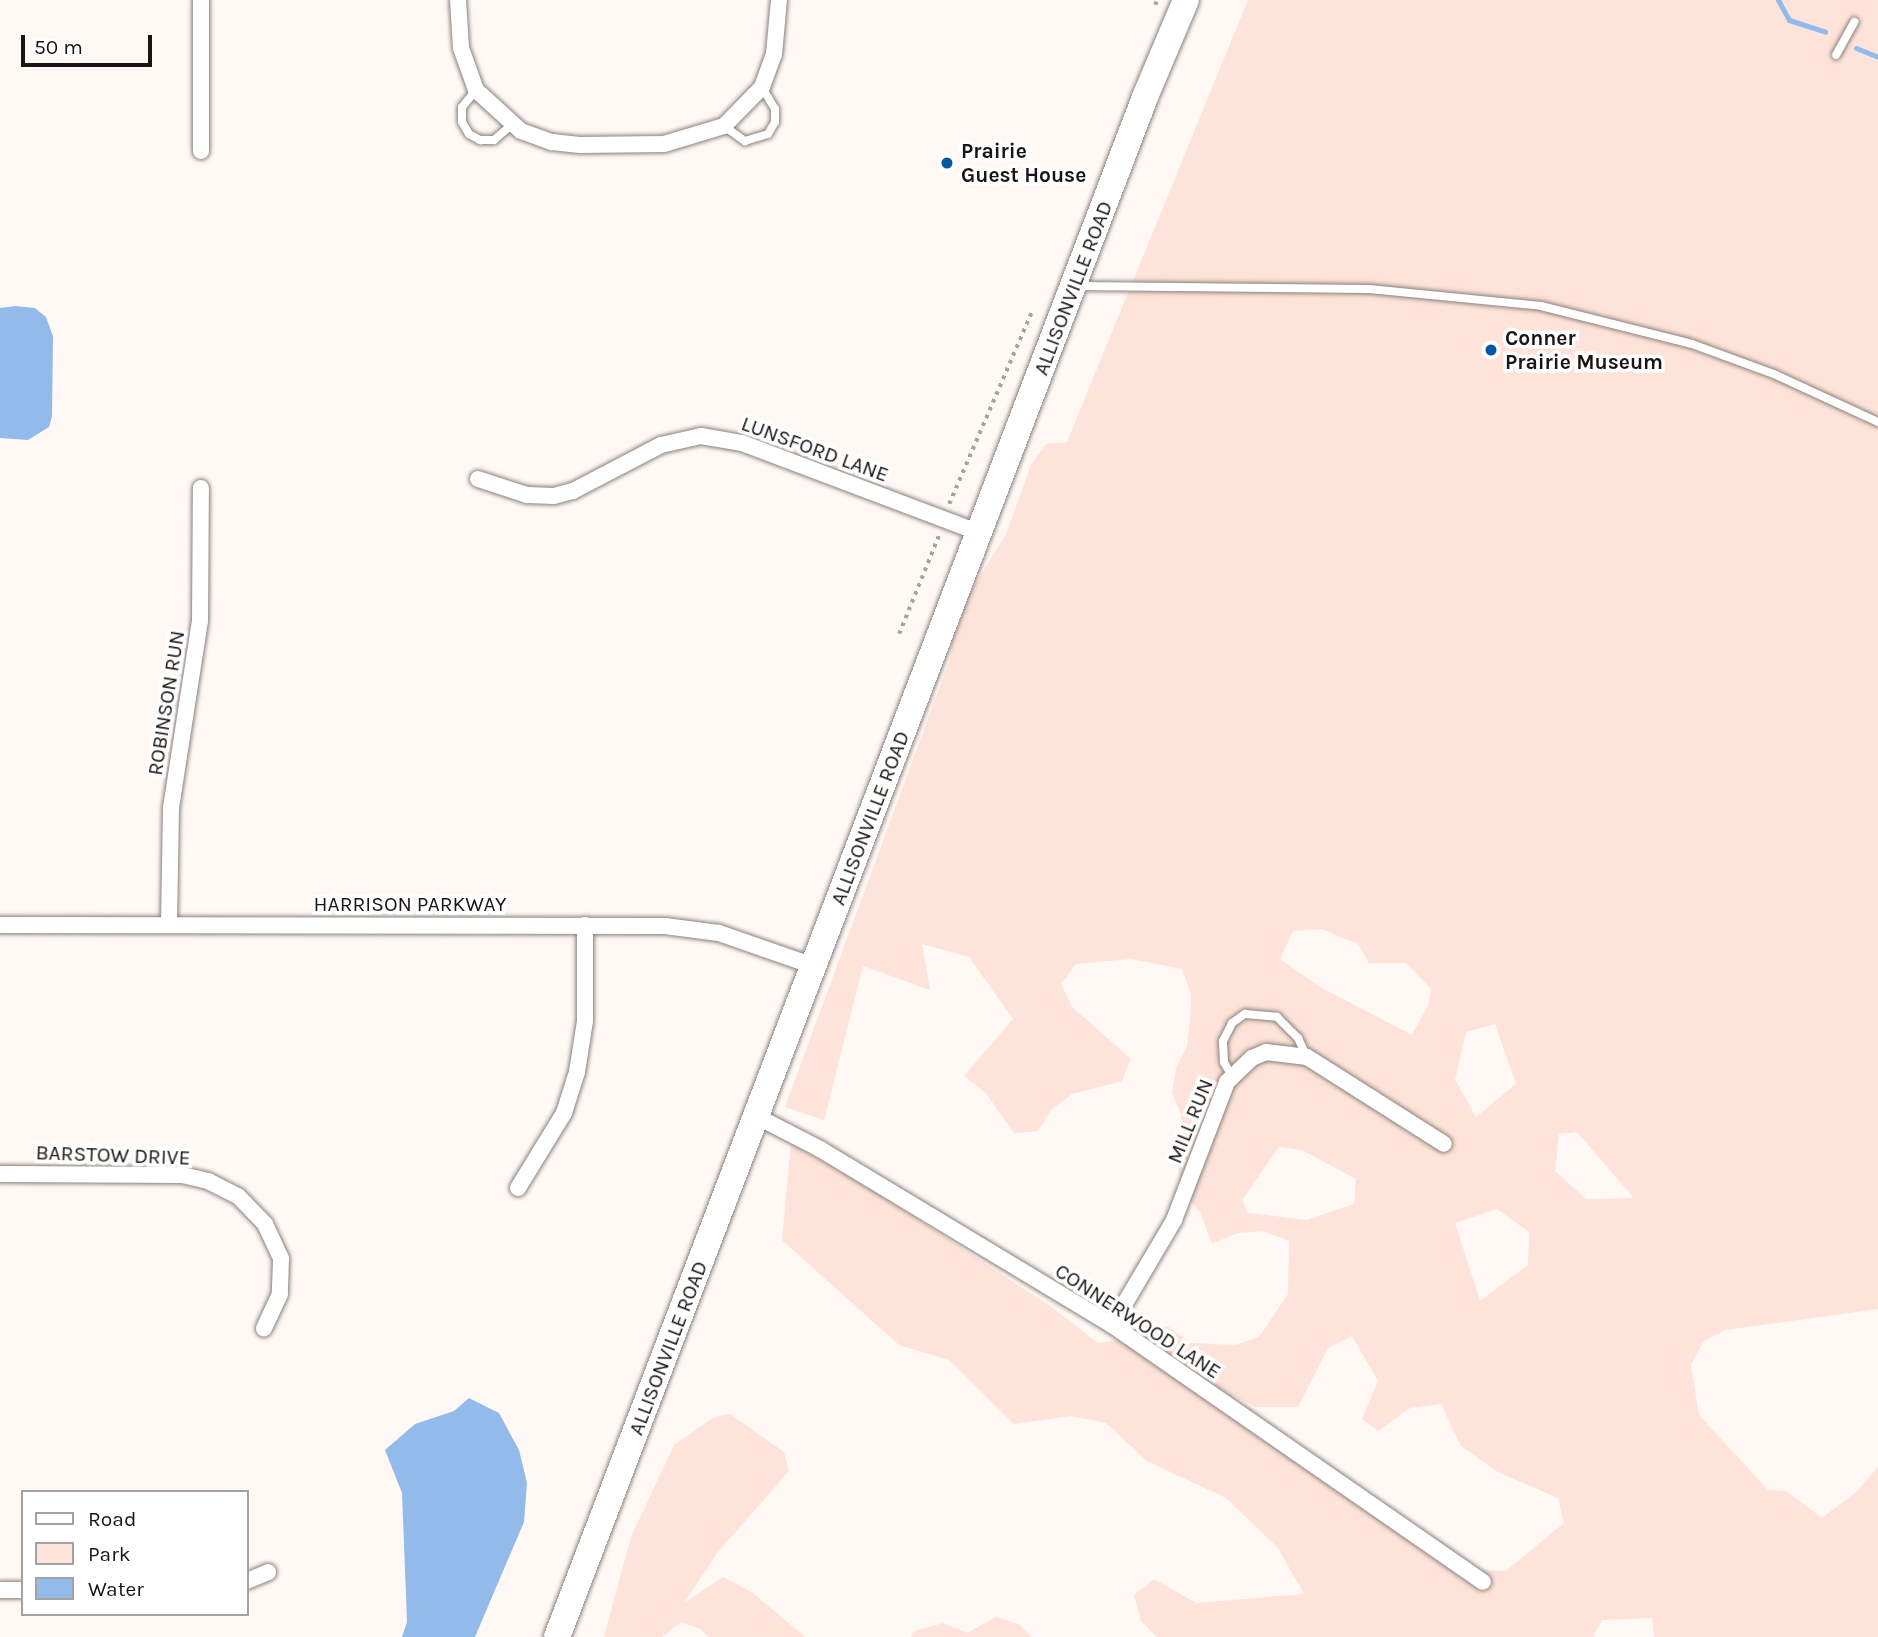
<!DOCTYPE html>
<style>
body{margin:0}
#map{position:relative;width:1878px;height:1637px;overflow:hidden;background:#fff8f5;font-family:Karla,sans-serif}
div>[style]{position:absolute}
.green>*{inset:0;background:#fde3d9}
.water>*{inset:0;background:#92bbec}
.stream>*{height:5px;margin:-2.5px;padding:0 2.5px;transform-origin:2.5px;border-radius:2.5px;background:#92bbec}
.path>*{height:3.5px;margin-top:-1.75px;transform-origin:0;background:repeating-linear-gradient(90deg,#a7a29f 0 3.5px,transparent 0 8.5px)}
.roads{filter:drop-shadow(0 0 2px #8b817d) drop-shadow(0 0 2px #8b817d)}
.service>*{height:8px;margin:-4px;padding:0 4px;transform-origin:4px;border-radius:4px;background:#fff}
.minor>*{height:16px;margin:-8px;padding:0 8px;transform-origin:8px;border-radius:8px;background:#fff}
.primary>*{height:26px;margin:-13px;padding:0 13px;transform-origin:13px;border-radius:13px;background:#fff}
.dots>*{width:19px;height:19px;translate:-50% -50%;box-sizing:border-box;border:4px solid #fff;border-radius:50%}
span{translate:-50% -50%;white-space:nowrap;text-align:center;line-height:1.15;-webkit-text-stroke:7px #fff;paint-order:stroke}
.poi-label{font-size:21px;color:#191514;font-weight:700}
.left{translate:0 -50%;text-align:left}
.street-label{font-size:21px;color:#191514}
.legend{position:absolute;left:21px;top:1490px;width:228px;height:126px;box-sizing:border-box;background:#fff;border:2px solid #a3a1a1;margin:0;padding:9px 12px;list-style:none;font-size:21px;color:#191514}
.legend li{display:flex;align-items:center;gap:14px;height:35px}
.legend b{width:35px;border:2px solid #a3a1a1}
.scale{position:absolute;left:21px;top:35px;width:131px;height:32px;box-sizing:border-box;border:4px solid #191514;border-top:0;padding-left:9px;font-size:21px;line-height:24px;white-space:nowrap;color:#191514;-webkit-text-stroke:5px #fff;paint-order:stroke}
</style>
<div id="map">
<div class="green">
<i style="clip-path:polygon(evenodd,1248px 0,1878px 0,1878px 1309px,1725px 1330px,1703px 1342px,1691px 1365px,1699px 1415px,1768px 1490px,1786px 1491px,1822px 1518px,1856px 1492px,1878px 1467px,1878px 1637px,1654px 1637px,1652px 1618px,1602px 1620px,1593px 1637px,1157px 1637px,1141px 1621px,1134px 1595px,1154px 1579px,1196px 1603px,1304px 1594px,1278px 1548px,1226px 1498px,1147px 1461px,1106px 1423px,1071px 1416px,1014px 1424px,949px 1360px,899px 1345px,782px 1240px,791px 1143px,887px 1199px,1050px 1306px,1098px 1343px,1123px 1339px,1144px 1324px,1169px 1327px,1190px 1343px,1236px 1345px,1259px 1337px,1288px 1294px,1289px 1241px,1264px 1231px,1237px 1233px,1212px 1244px,1200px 1212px,1184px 1192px,1178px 1166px,1181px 1115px,1172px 1092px,1176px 1068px,1187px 1046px,1190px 1020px,1191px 995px,1182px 969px,1131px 959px,1076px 964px,1061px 984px,1072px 1007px,1131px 1059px,1122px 1081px,1072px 1094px,1051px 1110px,1038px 1131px,1014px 1133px,985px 1092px,964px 1076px,1013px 1019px,969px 957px,922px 944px,930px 990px,863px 966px,824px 1120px,785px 1107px,950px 659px,955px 617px,1006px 534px,1031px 465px,1046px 444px,1067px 442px,1248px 0,1321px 929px,1358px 944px,1369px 963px,1406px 963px,1431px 989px,1428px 1006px,1412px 1035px,1320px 987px,1280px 959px,1293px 931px,1321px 929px,1248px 0,1495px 1024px,1516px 1084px,1476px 1117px,1455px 1080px,1466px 1032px,1495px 1024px,1248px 0,1577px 1132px,1633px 1197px,1632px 1198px,1586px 1199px,1555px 1171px,1559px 1134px,1577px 1132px,1248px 0,1279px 1147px,1302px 1150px,1356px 1179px,1354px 1204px,1307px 1220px,1248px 1213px,1242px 1200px,1279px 1147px,1248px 0,1497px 1209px,1529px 1232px,1528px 1265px,1480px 1301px,1455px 1223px,1497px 1209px,1248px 0,1352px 1336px,1378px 1381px,1362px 1419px,1378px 1431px,1410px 1408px,1441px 1404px,1461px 1446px,1498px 1472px,1558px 1498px,1564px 1523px,1506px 1571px,1478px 1570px,1216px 1407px,1233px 1395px,1255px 1407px,1298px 1407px,1328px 1348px,1352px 1336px)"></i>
<i style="clip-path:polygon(730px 1414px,784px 1452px,789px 1471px,718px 1552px,684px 1603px,723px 1577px,753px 1593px,805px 1637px,708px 1637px,701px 1629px,681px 1622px,662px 1637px,604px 1637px,631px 1537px,674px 1445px,714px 1417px)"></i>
<i style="clip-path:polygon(996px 1617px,1018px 1624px,1032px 1637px,911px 1637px,915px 1631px,943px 1623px,967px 1633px)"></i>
</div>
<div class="water">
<i style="clip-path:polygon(15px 306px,35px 308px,46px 317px,53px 336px,52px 416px,49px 427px,28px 440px,0 438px,0 308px)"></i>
<i style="clip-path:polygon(469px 1398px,499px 1413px,519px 1450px,527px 1483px,524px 1522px,475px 1637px,402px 1637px,407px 1622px,402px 1493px,385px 1450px,415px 1424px,454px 1411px)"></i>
</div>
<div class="stream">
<i style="left:1778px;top:0;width:23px;rotate:61deg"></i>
<i style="left:1789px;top:20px;width:38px;rotate:18deg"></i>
<i style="left:1856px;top:48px;width:24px;rotate:22deg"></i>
</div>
<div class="path">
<i style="left:1155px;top:5px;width:5px;rotate:-68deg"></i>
<i style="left:949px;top:504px;width:210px;rotate:-66.7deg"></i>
<i style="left:899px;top:634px;width:107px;rotate:-68deg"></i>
</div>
<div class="roads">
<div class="service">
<i style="left:1836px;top:55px;width:38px;rotate:-61deg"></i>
<i style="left:476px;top:90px;width:22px;rotate:129deg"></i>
<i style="left:462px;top:107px;width:15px;rotate:90deg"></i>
<i style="left:462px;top:122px;width:14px;rotate:60deg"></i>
<i style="left:469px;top:134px;width:13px;rotate:29deg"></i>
<i style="left:480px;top:140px;width:14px"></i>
<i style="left:494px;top:140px;width:23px;rotate:-41deg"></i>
<i style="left:724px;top:126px;width:26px;rotate:36deg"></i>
<i style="left:745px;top:141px;width:24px;rotate:-17deg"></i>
<i style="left:768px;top:134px;width:14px;rotate:-60deg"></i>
<i style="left:775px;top:122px;width:13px;rotate:-90deg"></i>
<i style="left:775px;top:109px;width:26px;rotate:-121deg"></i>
<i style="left:1077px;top:286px;width:292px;rotate:0.6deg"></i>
<i style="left:1369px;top:289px;width:173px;rotate:5.6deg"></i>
<i style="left:1541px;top:306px;width:156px;rotate:14.1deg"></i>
<i style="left:1692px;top:344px;width:87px;rotate:20.1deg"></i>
<i style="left:1774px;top:374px;width:115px;rotate:24.8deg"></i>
<i style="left:1232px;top:1076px;width:16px;rotate:-120deg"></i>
<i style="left:1224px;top:1062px;width:21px;rotate:-93deg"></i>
<i style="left:1223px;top:1041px;width:20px;rotate:-63deg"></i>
<i style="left:1232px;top:1023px;width:16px;rotate:-35deg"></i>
<i style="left:1245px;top:1014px;width:32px;rotate:5deg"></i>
<i style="left:1277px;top:1017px;width:30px;rotate:45deg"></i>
<i style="left:1298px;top:1038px;width:21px;rotate:65deg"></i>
</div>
<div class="minor">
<i style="left:201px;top:0;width:151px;rotate:90deg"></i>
<i style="left:458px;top:0;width:48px;rotate:86.4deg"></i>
<i style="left:461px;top:48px;width:45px;rotate:70.3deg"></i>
<i style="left:476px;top:90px;width:61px;rotate:42.3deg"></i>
<i style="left:521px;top:131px;width:33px;rotate:20deg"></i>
<i style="left:552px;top:142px;width:28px;rotate:6deg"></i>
<i style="left:580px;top:145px;width:84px;rotate:-0.7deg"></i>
<i style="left:664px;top:144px;width:63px;rotate:-16.7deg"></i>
<i style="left:724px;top:126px;width:54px;rotate:-45.7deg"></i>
<i style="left:762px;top:87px;width:35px;rotate:-70deg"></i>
<i style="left:774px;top:54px;width:54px;rotate:-84.7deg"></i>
<i style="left:478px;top:479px;width:52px;rotate:18.1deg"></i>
<i style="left:527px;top:495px;width:27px;rotate:2deg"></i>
<i style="left:554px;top:496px;width:20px;rotate:-15deg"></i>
<i style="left:573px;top:491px;width:99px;rotate:-27.6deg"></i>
<i style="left:661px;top:445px;width:41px;rotate:-12.7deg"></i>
<i style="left:701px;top:436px;width:42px;rotate:9.7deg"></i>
<i style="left:742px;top:443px;width:254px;rotate:20.7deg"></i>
<i style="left:169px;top:924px;width:116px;rotate:-89deg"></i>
<i style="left:171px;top:808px;width:189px;rotate:-81.2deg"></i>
<i style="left:200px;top:621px;width:133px;rotate:-89.6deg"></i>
<i style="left:0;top:925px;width:665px;rotate:0.09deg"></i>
<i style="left:665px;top:926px;width:54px;rotate:7.4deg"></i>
<i style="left:719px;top:933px;width:101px;rotate:19.2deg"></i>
<i style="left:756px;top:1116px;width:72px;rotate:27.3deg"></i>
<i style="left:820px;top:1149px;width:341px;rotate:31.1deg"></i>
<i style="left:1112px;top:1325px;width:451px;rotate:34.7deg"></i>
<i style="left:0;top:1174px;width:182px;rotate:0.3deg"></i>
<i style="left:182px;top:1175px;width:27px;rotate:13deg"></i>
<i style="left:208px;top:1181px;width:34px;rotate:27deg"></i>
<i style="left:238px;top:1196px;width:39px;rotate:46deg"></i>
<i style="left:265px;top:1224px;width:38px;rotate:65deg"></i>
<i style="left:281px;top:1259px;width:35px;rotate:92deg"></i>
<i style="left:280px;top:1294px;width:38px;rotate:115deg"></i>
<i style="left:518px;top:1188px;width:88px;rotate:-58.5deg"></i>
<i style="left:564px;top:1113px;width:43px;rotate:-72.4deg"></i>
<i style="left:577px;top:1072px;width:52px;rotate:-81.1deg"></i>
<i style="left:585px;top:1021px;width:96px;rotate:-90deg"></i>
<i style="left:1112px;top:1325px;width:122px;rotate:-59.4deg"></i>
<i style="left:1174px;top:1220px;width:148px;rotate:-69deg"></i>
<i style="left:1227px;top:1082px;width:35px;rotate:-44deg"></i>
<i style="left:1252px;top:1058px;width:15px;rotate:-23deg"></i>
<i style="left:1266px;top:1052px;width:41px;rotate:7deg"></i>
<i style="left:1307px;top:1057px;width:162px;rotate:32.4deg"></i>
<i style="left:247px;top:1581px;width:23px;rotate:-23deg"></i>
<i style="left:0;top:1590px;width:23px"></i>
</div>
<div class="primary">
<i style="left:557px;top:1637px;width:1648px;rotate:-69.1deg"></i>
<i style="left:1145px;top:97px;width:105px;rotate:-67.1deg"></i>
</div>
</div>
<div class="dots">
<i style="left:947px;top:163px;background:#0059a7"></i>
<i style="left:1491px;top:350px;background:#0059a7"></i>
</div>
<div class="poi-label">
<span class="left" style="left:961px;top:163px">Prairie<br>Guest House</span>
<span class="left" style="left:1505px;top:350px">Conner<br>Prairie Museum</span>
</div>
<div class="street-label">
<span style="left:1073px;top:288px;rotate:-69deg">ALLISONVILLE ROAD</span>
<span style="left:815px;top:449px;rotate:20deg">LUNSFORD LANE</span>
<span style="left:166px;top:703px;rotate:-81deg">ROBINSON RUN</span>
<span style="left:870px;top:818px;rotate:-69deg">ALLISONVILLE ROAD</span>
<span style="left:410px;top:904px">HARRISON PARKWAY</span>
<span style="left:1190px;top:1121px;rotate:-68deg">MILL RUN</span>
<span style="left:113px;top:1155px;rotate:2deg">BARSTOW DRIVE</span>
<span style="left:1138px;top:1321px;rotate:33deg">CONNERWOOD LANE</span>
<span style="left:668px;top:1348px;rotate:-69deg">ALLISONVILLE ROAD</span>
</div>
<ul class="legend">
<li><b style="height:9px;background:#fff"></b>Road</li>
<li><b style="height:19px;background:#fde3d9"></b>Park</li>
<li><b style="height:19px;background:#92bbec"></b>Water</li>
</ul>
<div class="scale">50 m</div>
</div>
